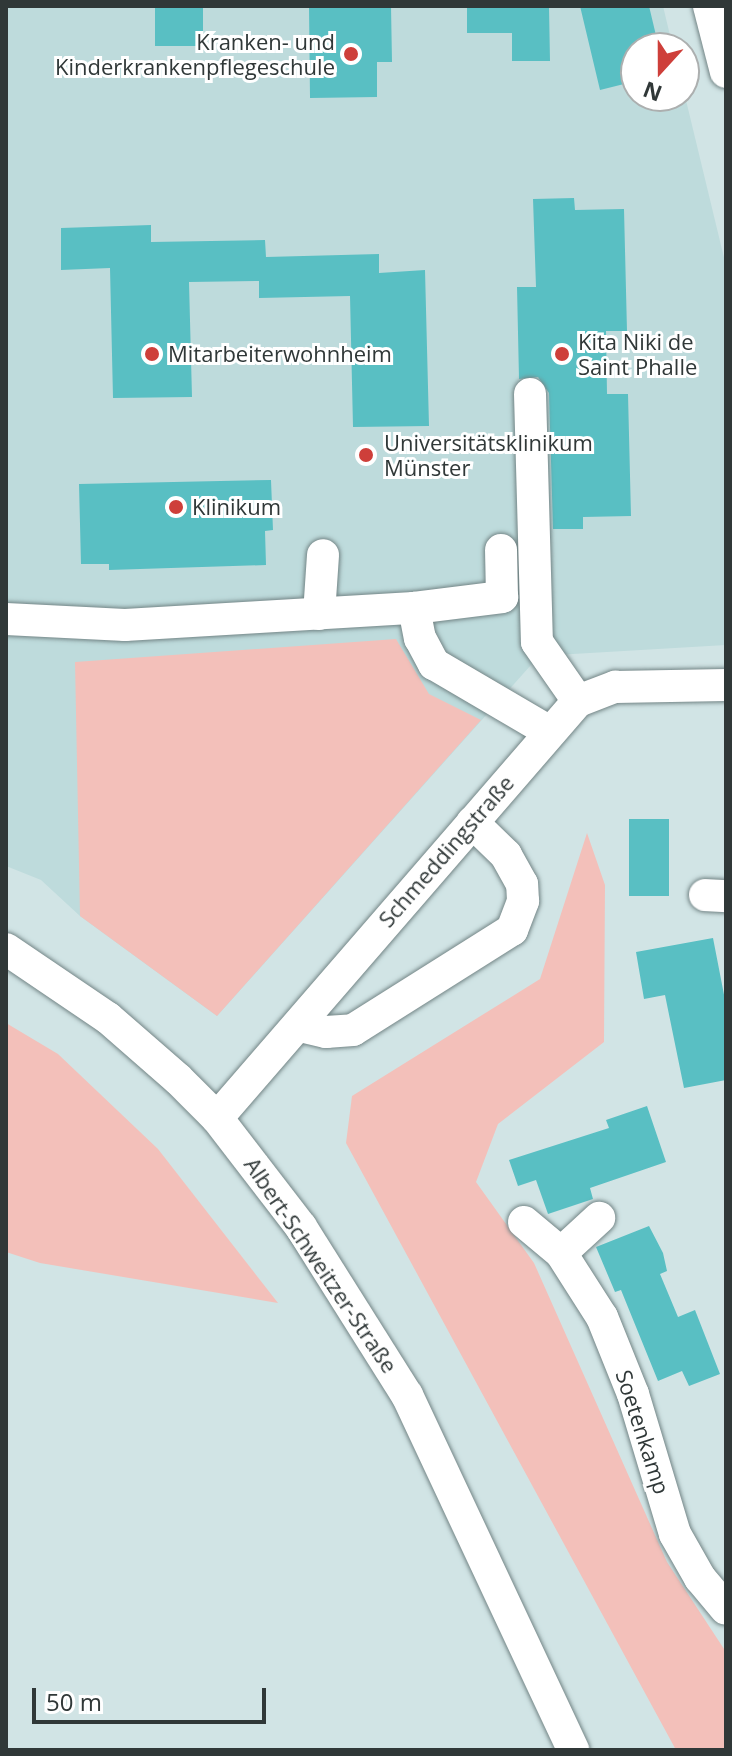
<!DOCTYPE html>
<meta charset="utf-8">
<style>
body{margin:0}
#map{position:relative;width:732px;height:1756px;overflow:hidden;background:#d1e4e5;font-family:"Open Sans",sans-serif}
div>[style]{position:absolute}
.built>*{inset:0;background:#bedbdc}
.green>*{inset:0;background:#f3c0ba}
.building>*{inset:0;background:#59bfc3;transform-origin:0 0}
.roads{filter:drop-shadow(0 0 2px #738586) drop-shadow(0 0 2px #738586)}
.minor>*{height:32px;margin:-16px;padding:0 16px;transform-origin:16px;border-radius:16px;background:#fff}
.dots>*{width:22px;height:22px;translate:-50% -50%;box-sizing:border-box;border:4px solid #fff;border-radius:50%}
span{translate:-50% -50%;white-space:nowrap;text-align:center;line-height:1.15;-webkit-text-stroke:6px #fff;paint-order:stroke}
.poi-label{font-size:22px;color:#303838}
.right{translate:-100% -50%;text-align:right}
.left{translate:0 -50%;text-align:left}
.street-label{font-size:22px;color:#303838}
.frame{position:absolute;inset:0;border:8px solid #303838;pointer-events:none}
.north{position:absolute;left:620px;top:32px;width:80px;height:80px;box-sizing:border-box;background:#fff;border:2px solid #acafaf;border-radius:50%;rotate:201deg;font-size:22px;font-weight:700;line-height:32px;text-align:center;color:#303838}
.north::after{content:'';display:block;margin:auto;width:28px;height:36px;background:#ce3f3a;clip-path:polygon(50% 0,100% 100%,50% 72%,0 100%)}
.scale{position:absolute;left:32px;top:1688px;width:234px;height:36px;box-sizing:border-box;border:4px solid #303838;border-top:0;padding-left:10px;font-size:24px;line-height:28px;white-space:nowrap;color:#303838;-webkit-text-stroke:6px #fff;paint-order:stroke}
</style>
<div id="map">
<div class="built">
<i style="clip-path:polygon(6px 6px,663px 6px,673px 48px,636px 48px,636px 96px,684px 92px,726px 266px,726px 645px,539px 656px,217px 1016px,80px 916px,41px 880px,6px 866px)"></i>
</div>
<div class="green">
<i style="clip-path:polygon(396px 639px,429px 694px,481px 720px,217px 1016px,80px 916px,75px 662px)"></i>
<i style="clip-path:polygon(587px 833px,605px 885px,604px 1042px,498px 1124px,476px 1182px,534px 1263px,667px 1562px,726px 1652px,726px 1750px,676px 1750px,346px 1143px,352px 1096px,540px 979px)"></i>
<i style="clip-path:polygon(6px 1023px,58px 1054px,158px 1149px,278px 1303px,40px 1263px,6px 1252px)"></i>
</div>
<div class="building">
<i style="left:155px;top:6px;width:48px;height:40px"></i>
<i style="clip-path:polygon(309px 6px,391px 6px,392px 62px,377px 62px,377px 97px,310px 98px)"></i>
<i style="clip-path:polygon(467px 6px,549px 6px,550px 61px,512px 61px,512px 33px,467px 33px)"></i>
<i style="clip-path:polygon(580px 6px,649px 6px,659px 48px,636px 48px,636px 81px,600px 90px)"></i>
<i style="clip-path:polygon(574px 198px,575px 210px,624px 209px,627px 331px,606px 331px,607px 394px,628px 394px,631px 516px,583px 517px,583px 529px,553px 529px,549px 393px,538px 377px,519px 379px,517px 287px,536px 287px,533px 199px)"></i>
<i style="clip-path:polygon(151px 225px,151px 242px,265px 240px,266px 257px,379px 254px,379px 273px,425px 270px,429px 426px,353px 427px,350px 296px,259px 298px,259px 281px,189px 282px,192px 397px,113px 398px,110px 268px,61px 270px,61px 228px)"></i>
<i style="clip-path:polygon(271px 480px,273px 530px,265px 531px,266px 565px,109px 570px,109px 564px,81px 564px,79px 484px)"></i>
<i style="left:669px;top:819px;width:77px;height:40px;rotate:90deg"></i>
<i style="clip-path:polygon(713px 938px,726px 1005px,726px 1080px,684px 1088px,665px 995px,644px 999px,636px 952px)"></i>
<i style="clip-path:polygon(647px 1106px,666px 1162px,590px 1188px,593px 1199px,548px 1214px,536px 1180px,518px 1186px,509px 1160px,609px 1128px,606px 1120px)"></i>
<i style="clip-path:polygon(649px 1226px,663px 1253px,667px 1271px,660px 1274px,678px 1317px,695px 1310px,720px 1374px,689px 1386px,682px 1371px,658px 1381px,621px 1290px,615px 1292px,596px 1247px)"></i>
</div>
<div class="roads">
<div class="minor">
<i style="left:709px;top:6px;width:68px;rotate:75.6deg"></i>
<i style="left:530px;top:394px;width:248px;rotate:88.4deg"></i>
<i style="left:537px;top:642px;width:72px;rotate:55.2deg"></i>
<i style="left:414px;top:608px;width:89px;rotate:-7.1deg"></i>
<i style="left:502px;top:597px;width:47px;rotate:-91.2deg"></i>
<i style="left:319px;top:614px;width:59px;rotate:-86.1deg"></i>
<i style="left:6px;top:619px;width:119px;rotate:2.9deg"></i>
<i style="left:125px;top:625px;width:289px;rotate:-3.4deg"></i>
<i style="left:414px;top:608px;width:31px;rotate:79deg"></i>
<i style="left:420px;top:638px;width:30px;rotate:62deg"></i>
<i style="left:434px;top:664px;width:132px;rotate:30.4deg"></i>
<i style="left:705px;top:895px;width:21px;rotate:3deg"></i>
<i style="left:6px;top:949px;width:123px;rotate:34.1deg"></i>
<i style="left:108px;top:1018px;width:93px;rotate:41.1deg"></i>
<i style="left:178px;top:1079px;width:55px;rotate:45deg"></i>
<i style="left:217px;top:1118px;width:138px;rotate:52.4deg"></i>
<i style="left:301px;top:1227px;width:199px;rotate:57.8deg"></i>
<i style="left:407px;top:1395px;width:392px;rotate:64.9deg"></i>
<i style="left:300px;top:1026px;width:27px;rotate:13deg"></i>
<i style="left:326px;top:1032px;width:27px;rotate:-4deg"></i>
<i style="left:353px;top:1030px;width:188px;rotate:-32.2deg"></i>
<i style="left:512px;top:930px;width:31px;rotate:-69deg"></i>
<i style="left:523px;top:901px;width:17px;rotate:-93deg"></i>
<i style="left:522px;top:884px;width:33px;rotate:-119deg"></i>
<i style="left:506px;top:855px;width:47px;rotate:-135.9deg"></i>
<i style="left:217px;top:1118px;width:552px;rotate:-49.12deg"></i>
<i style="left:578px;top:701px;width:40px;rotate:-21deg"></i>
<i style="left:615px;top:687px;width:111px;rotate:-1deg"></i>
<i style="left:524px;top:1222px;width:48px;rotate:40deg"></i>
<i style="left:561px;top:1253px;width:52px;rotate:-42.6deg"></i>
<i style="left:561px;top:1253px;width:76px;rotate:57.4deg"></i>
<i style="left:602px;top:1317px;width:83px;rotate:68.1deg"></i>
<i style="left:633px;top:1394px;width:146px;rotate:73.3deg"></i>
<i style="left:675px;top:1534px;width:51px;rotate:60.4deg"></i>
<i style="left:700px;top:1578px;width:40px;rotate:50deg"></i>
</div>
</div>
<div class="dots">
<i style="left:351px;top:54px;background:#ce3f3a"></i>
<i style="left:152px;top:354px;background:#ce3f3a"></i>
<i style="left:562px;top:354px;background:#ce3f3a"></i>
<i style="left:366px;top:455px;background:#ce3f3a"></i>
<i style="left:176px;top:507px;background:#ce3f3a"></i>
</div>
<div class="poi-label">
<span class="right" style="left:335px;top:54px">Kranken- und<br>Kinderkrankenpflegeschule</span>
<span class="left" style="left:578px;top:354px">Kita Niki de<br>Saint Phalle</span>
<span class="left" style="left:168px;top:354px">Mitarbeiterwohnheim</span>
<span class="left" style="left:384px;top:455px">Universitätsklinikum<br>Münster</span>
<span class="left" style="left:192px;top:507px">Klinikum</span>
</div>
<div class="street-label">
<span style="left:446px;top:851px;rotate:-49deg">Schmeddingstraße</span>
<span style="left:321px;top:1265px;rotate:56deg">Albert-Schweitzer-Straße</span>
<span style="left:643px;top:1432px;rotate:72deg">Soetenkamp</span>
</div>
<div class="frame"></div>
<div class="north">N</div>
<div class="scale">50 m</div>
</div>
